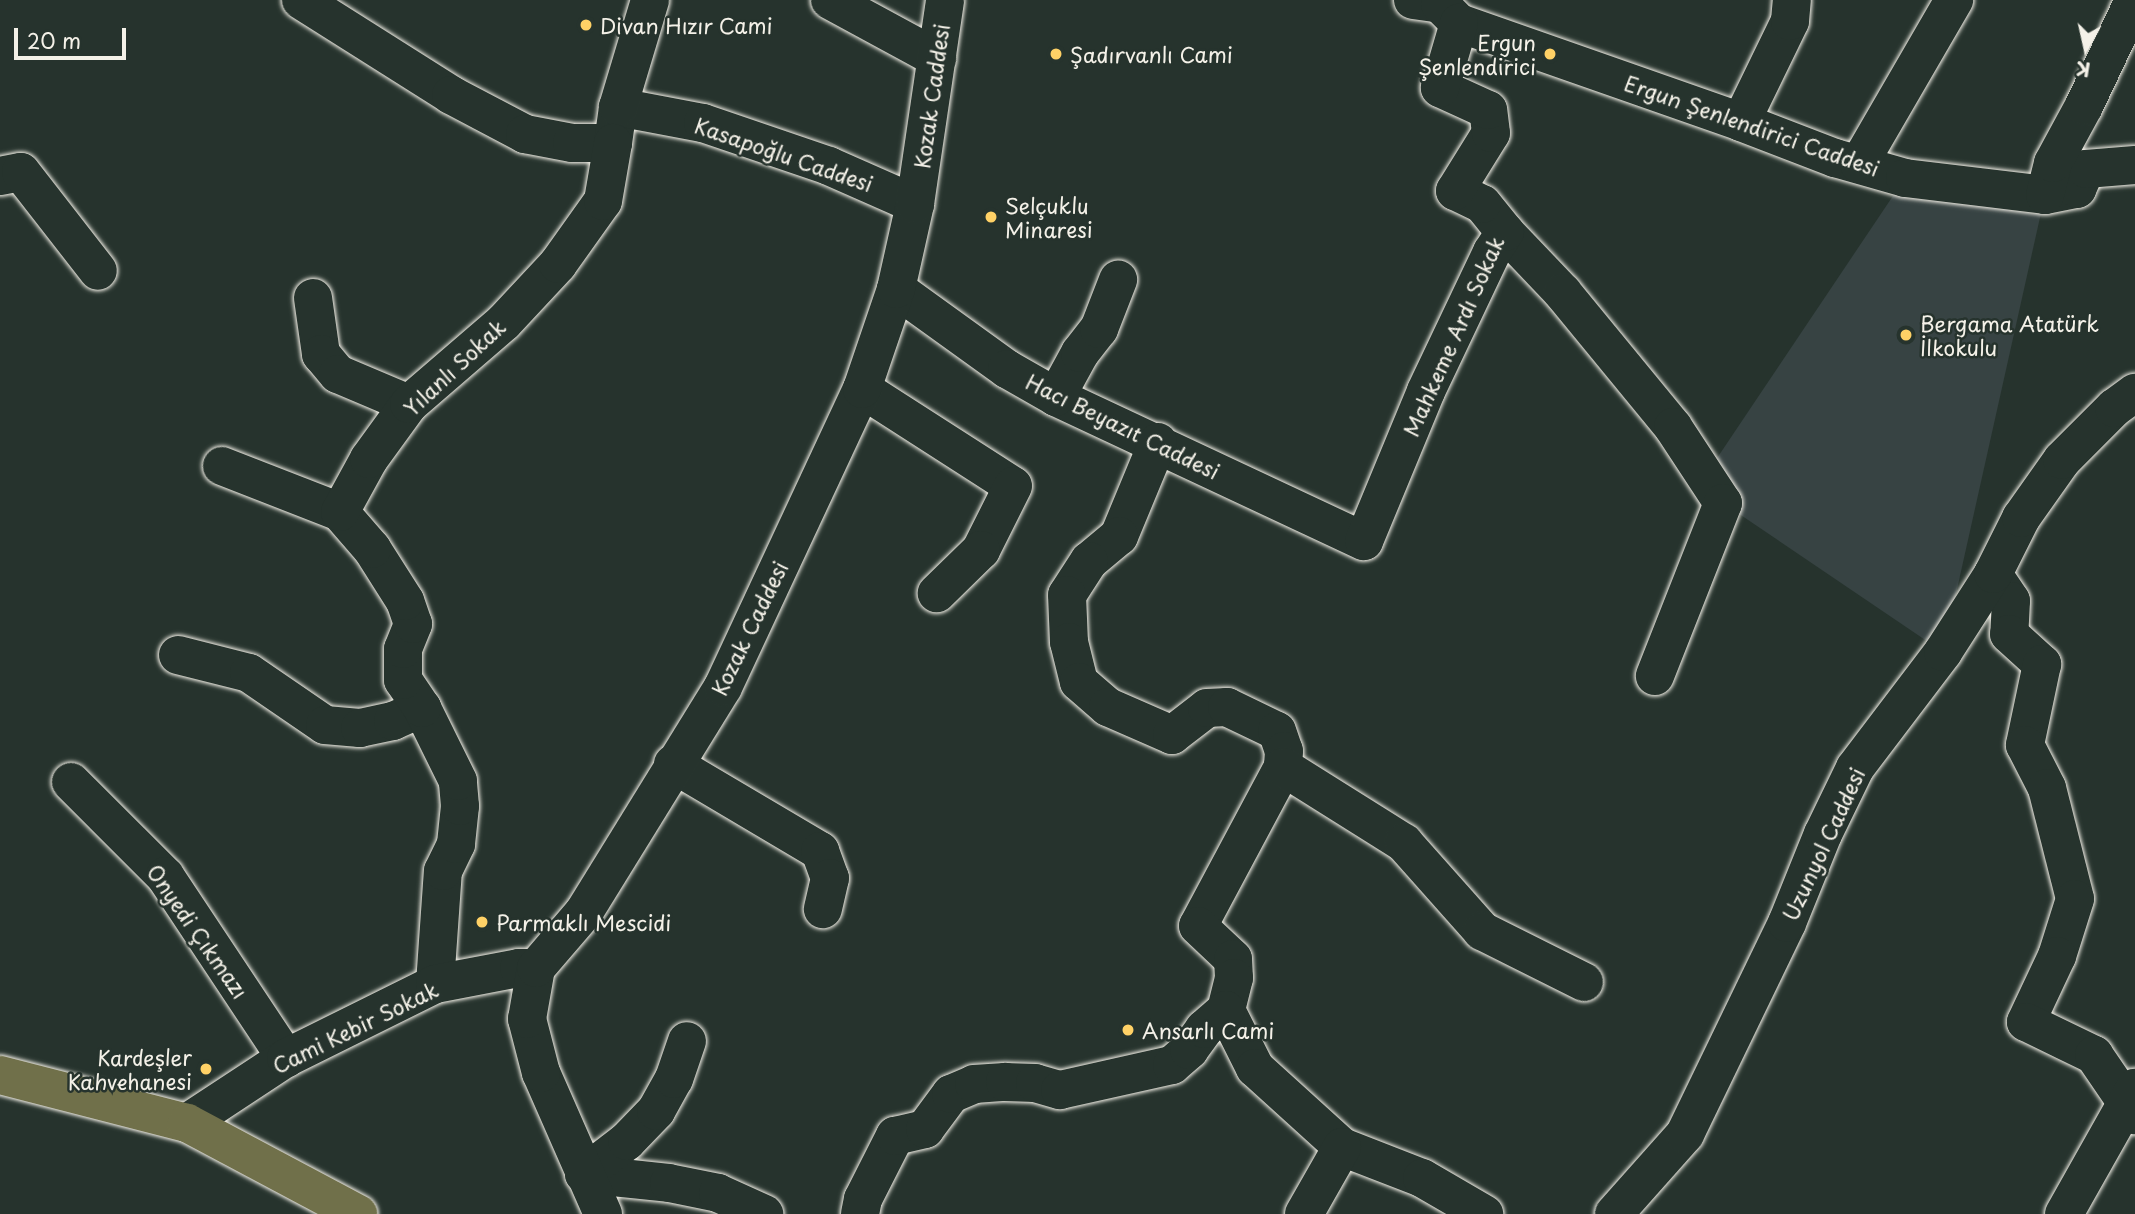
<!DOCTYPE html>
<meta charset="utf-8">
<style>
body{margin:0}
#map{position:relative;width:2135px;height:1214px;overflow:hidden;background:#26332d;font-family:"Playpen Sans",sans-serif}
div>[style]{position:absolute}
.built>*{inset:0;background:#374343}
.roads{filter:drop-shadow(0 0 2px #f4f1e8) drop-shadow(0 0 2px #f4f1e8)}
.minor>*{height:38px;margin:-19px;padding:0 19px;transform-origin:19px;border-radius:19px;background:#26332d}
.major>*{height:38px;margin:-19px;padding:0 19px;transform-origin:19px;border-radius:19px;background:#70704a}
.dots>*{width:19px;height:19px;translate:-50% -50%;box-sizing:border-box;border:4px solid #26332d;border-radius:50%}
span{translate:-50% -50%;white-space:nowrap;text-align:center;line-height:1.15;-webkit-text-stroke:5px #26332d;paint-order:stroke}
.poi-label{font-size:21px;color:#f4f1e8}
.left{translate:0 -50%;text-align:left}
.right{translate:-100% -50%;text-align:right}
.street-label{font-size:21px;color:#f4f1e8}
.north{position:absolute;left:2051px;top:14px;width:70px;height:70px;-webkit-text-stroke:5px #26332d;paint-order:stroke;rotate:188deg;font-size:19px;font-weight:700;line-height:28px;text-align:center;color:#f4f1e8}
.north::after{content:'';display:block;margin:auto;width:24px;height:32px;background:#f4f1e8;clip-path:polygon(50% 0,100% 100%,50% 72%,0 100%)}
.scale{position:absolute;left:14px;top:28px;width:112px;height:32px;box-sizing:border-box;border:4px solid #f4f1e8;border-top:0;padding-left:9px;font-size:21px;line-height:24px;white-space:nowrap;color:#f4f1e8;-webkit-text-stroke:5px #26332d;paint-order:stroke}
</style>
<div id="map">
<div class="built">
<i style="clip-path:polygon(1905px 178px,2045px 195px,1943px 652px,1723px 503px,1705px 476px)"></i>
</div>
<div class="roads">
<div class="minor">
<i style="left:301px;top:0;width:178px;rotate:32.3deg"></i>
<i style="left:451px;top:95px;width:84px;rotate:27.8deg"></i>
<i style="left:525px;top:134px;width:48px;rotate:10.8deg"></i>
<i style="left:572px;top:143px;width:41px"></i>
<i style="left:613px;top:143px;width:36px;rotate:-82deg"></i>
<i style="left:618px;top:107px;width:86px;rotate:10.7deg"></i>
<i style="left:703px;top:123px;width:133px;rotate:18.8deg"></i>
<i style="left:829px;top:166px;width:94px;rotate:23.8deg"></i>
<i style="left:830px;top:0;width:122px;rotate:28.5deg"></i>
<i style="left:1413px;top:0;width:27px;rotate:8deg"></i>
<i style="left:1440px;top:4px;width:27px;rotate:45deg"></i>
<i style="left:1459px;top:23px;width:299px;rotate:19.3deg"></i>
<i style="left:1741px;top:122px;width:101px;rotate:21deg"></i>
<i style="left:1835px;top:158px;width:73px;rotate:15.9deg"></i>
<i style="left:1905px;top:178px;width:141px;rotate:6.9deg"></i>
<i style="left:2045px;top:195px;width:33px;rotate:-11deg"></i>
<i style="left:2077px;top:189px;width:22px;rotate:-66deg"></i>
<i style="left:2086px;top:169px;width:49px;rotate:-4.7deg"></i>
<i style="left:618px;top:107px;width:112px;rotate:-73.3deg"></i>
<i style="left:1741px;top:122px;width:112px;rotate:-64.1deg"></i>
<i style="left:1790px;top:21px;width:21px;rotate:-85deg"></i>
<i style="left:1859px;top:164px;width:190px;rotate:-59.9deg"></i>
<i style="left:0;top:176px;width:21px;rotate:-11deg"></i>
<i style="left:21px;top:172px;width:125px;rotate:52.1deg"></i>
<i style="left:2045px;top:195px;width:33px;rotate:-76deg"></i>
<i style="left:2053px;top:163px;width:65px;rotate:-61.5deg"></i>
<i style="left:2084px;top:106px;width:117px;rotate:-64.7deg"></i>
<i style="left:1505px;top:232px;width:84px;rotate:46.4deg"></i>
<i style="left:1563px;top:293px;width:173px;rotate:50.6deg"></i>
<i style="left:1673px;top:427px;width:91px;rotate:56.7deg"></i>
<i style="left:1723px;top:503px;width:186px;rotate:111.5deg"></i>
<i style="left:896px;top:289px;width:137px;rotate:35.8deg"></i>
<i style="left:1007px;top:369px;width:56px;rotate:29.7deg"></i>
<i style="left:1056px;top:397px;width:340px;rotate:25.1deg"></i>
<i style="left:1364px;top:541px;width:162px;rotate:-67.5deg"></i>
<i style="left:1426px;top:391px;width:154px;rotate:-64.6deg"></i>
<i style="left:1492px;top:252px;width:24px;rotate:-57deg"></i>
<i style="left:1505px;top:232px;width:36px;rotate:-129deg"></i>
<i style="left:1482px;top:204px;width:30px;rotate:-154deg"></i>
<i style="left:1455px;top:191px;width:68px;rotate:-58.2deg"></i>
<i style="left:1491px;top:133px;width:23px;rotate:-97deg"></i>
<i style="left:1488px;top:110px;width:53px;rotate:-155.4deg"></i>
<i style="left:1440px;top:88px;width:68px;rotate:-73.7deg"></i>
<i style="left:313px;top:298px;width:57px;rotate:81.9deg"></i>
<i style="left:321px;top:354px;width:26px;rotate:50deg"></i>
<i style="left:338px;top:374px;width:77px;rotate:22.9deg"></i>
<i style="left:862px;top:389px;width:179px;rotate:32.7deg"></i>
<i style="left:1013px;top:486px;width:72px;rotate:116.6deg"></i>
<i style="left:981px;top:550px;width:62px;rotate:135.7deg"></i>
<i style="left:1056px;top:397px;width:50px;rotate:-61.4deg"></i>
<i style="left:1080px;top:353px;width:31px;rotate:-52deg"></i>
<i style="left:1099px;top:329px;width:53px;rotate:-68.8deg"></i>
<i style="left:1158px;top:442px;width:102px;rotate:112.5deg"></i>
<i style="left:1119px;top:536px;width:39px;rotate:140deg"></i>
<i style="left:1089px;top:561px;width:40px;rotate:122.9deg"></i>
<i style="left:1067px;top:595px;width:47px;rotate:87.6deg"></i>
<i style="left:1069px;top:642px;width:41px;rotate:76deg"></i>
<i style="left:1079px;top:682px;width:38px;rotate:41deg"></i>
<i style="left:1108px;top:707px;width:70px;rotate:23.6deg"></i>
<i style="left:1172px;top:735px;width:44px;rotate:-37.6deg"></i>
<i style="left:1207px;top:708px;width:20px;rotate:-3deg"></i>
<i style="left:1227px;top:707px;width:55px;rotate:25.6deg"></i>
<i style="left:1277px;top:731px;width:21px;rotate:71deg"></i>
<i style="left:1284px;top:751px;width:16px;rotate:94deg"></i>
<i style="left:1283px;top:767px;width:180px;rotate:118.1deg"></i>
<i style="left:1198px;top:926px;width:48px;rotate:43.3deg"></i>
<i style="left:1233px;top:959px;width:19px;rotate:87deg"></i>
<i style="left:1234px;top:978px;width:33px;rotate:104deg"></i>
<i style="left:1226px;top:1010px;width:65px;rotate:63.4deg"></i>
<i style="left:1255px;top:1068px;width:118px;rotate:42.2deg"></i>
<i style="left:1342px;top:1147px;width:86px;rotate:21.2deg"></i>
<i style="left:1422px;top:1178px;width:72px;rotate:30.1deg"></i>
<i style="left:222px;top:466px;width:127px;rotate:21.3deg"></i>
<i style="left:1993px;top:574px;width:32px;rotate:56deg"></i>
<i style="left:2011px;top:601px;width:33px;rotate:93deg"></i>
<i style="left:2009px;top:634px;width:45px;rotate:42.3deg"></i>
<i style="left:2042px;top:664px;width:83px;rotate:101.9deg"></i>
<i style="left:2025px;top:745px;width:48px;rotate:62.9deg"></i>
<i style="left:2047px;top:788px;width:114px;rotate:75.8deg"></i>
<i style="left:2075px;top:899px;width:60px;rotate:107.5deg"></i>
<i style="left:2057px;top:956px;width:73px;rotate:115.2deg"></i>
<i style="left:2026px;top:1022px;width:76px;rotate:25.9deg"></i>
<i style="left:2094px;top:1055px;width:73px;rotate:55.7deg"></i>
<i style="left:178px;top:655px;width:73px;rotate:14.2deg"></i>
<i style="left:249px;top:673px;width:92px;rotate:34.4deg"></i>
<i style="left:325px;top:725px;width:35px;rotate:5deg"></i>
<i style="left:360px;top:728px;width:34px;rotate:-12deg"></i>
<i style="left:393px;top:721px;width:32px;rotate:-24deg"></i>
<i style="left:673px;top:764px;width:171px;rotate:30.6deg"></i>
<i style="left:820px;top:851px;width:29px;rotate:70deg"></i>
<i style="left:830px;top:878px;width:32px;rotate:103deg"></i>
<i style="left:1283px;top:767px;width:143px;rotate:32.1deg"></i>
<i style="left:1404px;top:843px;width:118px;rotate:48.4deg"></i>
<i style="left:1482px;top:931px;width:114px;rotate:26.6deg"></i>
<i style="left:71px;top:782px;width:133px;rotate:45deg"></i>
<i style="left:165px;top:876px;width:219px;rotate:56.4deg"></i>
<i style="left:435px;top:984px;width:113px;rotate:-86deg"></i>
<i style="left:443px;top:871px;width:30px;rotate:-64deg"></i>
<i style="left:456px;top:844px;width:38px;rotate:-84deg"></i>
<i style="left:460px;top:806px;width:25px;rotate:-95deg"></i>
<i style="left:458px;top:781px;width:81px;rotate:-116.3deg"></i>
<i style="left:422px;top:708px;width:34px;rotate:-124deg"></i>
<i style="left:403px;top:680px;width:31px;rotate:-90deg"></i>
<i style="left:403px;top:649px;width:27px;rotate:-68deg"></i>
<i style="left:413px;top:624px;width:24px;rotate:-109deg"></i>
<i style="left:405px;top:601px;width:62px;rotate:-122.4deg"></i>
<i style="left:372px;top:549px;width:49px;rotate:-130.9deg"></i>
<i style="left:340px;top:512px;width:60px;rotate:-61.3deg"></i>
<i style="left:369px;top:459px;width:68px;rotate:-54deg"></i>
<i style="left:409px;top:404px;width:125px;rotate:-40.8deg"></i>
<i style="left:504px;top:322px;width:79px;rotate:-47deg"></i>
<i style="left:558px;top:264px;width:77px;rotate:-54.5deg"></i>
<i style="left:603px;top:201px;width:59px;rotate:-80.2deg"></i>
<i style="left:187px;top:1123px;width:118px;rotate:-33.3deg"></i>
<i style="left:286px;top:1058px;width:166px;rotate:-26.4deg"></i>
<i style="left:435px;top:984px;width:86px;rotate:-10.8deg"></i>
<i style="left:519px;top:968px;width:17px"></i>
<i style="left:584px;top:1174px;width:85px;rotate:6deg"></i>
<i style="left:669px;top:1183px;width:50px;rotate:11.5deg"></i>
<i style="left:718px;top:1193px;width:51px;rotate:24.5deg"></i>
<i style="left:584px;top:1174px;width:54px;rotate:-37.5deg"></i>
<i style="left:627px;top:1141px;width:42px;rotate:-46deg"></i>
<i style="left:656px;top:1111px;width:37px;rotate:-61deg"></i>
<i style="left:674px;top:1079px;width:40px;rotate:-71.1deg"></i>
<i style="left:603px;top:1214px;width:154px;rotate:-113.7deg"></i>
<i style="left:541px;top:1073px;width:56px;rotate:-104.5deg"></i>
<i style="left:527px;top:1019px;width:52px;rotate:-80deg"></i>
<i style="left:536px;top:968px;width:74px;rotate:-49.4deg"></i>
<i style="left:584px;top:912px;width:264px;rotate:-58.3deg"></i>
<i style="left:723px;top:687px;width:329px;rotate:-65deg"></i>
<i style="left:862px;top:389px;width:106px;rotate:-71.2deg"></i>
<i style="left:896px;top:289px;width:87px;rotate:-77.4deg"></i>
<i style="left:915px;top:204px;width:206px;rotate:-81.6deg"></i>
<i style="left:860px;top:1214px;width:15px;rotate:-79deg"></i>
<i style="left:863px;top:1199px;width:71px;rotate:-63.1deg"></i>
<i style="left:895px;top:1136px;width:31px;rotate:-13deg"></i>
<i style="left:925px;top:1129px;width:44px;rotate:-53.4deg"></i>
<i style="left:951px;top:1094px;width:25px;rotate:-23deg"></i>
<i style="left:974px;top:1084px;width:31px;rotate:-4deg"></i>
<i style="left:1005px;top:1082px;width:30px;rotate:2deg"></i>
<i style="left:1035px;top:1083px;width:26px;rotate:16deg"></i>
<i style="left:1060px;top:1090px;width:115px;rotate:-12.6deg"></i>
<i style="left:1172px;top:1065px;width:23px;rotate:-41deg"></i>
<i style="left:1189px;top:1050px;width:26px;rotate:-54deg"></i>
<i style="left:1204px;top:1029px;width:29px;rotate:-41deg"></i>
<i style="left:1304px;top:1214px;width:77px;rotate:-60.4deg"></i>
<i style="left:1614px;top:1214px;width:107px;rotate:-48.4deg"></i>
<i style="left:1685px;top:1134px;width:234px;rotate:-64.2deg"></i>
<i style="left:1787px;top:923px;width:96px;rotate:-68deg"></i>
<i style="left:1823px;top:834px;width:73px;rotate:-64.1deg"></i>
<i style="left:1855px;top:768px;width:146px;rotate:-52.8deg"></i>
<i style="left:1943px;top:652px;width:93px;rotate:-57.3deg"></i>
<i style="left:1993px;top:574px;width:63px;rotate:-63.4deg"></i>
<i style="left:2021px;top:518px;width:71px;rotate:-54.7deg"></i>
<i style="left:2062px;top:460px;width:74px;rotate:-45deg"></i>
<i style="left:2114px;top:408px;width:26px;rotate:-36deg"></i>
<i style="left:2064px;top:1214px;width:145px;rotate:-60.6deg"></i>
</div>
<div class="major">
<i style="left:0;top:1075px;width:193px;rotate:14.4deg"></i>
<i style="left:187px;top:1123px;width:194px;rotate:28deg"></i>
</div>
</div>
<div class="dots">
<i style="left:586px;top:25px;background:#ffd166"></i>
<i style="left:1056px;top:54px;background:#ffd166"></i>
<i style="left:1550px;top:54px;background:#ffd166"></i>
<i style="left:991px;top:217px;background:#ffd166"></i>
<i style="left:1906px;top:335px;background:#ffd166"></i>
<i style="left:482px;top:922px;background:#ffd166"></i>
<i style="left:1128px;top:1030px;background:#ffd166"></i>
<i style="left:206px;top:1069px;background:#ffd166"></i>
</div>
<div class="poi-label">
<span class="left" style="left:600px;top:25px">Divan Hızır Cami</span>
<span class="right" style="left:1536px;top:54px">Ergun<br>Şenlendirici</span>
<span class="left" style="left:1070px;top:54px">Şadırvanlı Cami</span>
<span class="left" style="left:1005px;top:217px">Selçuklu<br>Minaresi</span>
<span class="left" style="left:1920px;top:335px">Bergama Atatürk<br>İlkokulu</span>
<span class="left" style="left:496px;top:922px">Parmaklı Mescidi</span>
<span class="left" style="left:1142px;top:1030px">Ansarlı Cami</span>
<span class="right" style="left:192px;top:1069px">Kardeşler<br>Kahvehanesi</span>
</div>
<div class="street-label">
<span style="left:931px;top:96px;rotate:-82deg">Kozak Caddesi</span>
<span style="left:1752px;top:125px;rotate:19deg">Ergun Şenlendirici Caddesi</span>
<span style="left:784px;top:154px;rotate:19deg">Kasapoğlu Caddesi</span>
<span style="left:1453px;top:336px;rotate:-66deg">Mahkeme Ardı Sokak</span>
<span style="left:454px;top:367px;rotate:-43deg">Yılanlı Sokak</span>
<span style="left:1123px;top:426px;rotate:26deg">Hacı Beyazıt Caddesi</span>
<span style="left:749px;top:628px;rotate:-64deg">Kozak Caddesi</span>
<span style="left:1823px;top:844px;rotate:-65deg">Uzunyol Caddesi</span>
<span style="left:198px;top:931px;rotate:55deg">Onyedi Çıkmazı</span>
<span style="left:355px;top:1027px;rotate:-26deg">Cami Kebir Sokak</span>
</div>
<div class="north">K</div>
<div class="scale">20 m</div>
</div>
